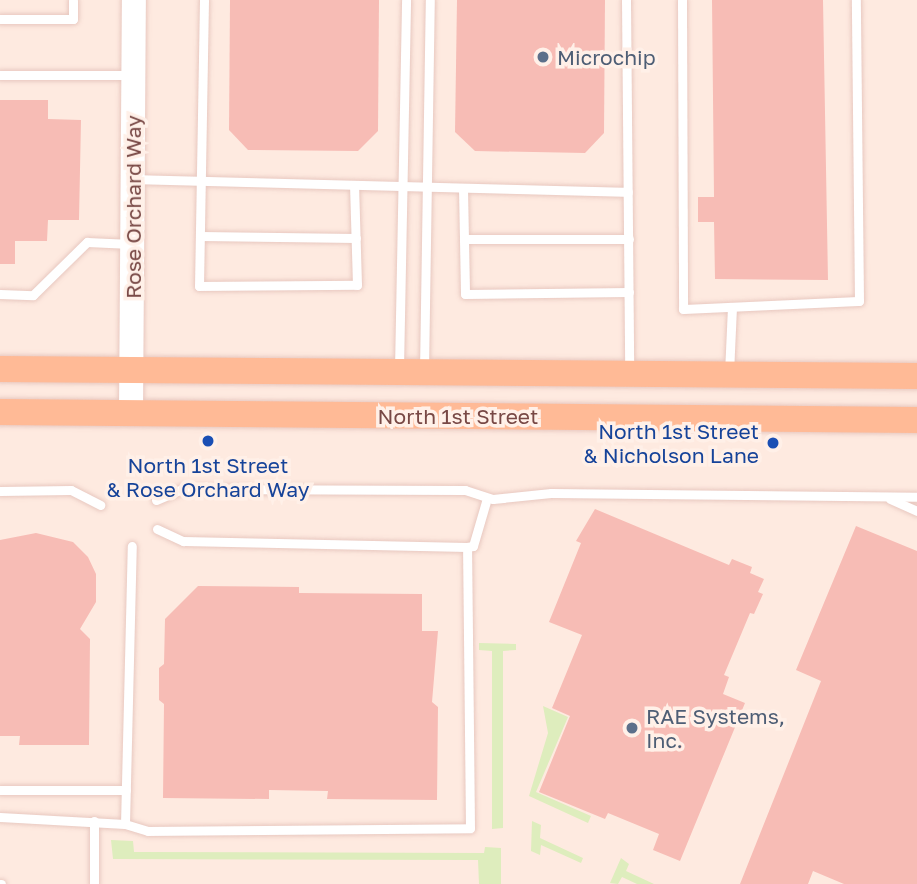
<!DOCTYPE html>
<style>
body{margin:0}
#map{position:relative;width:917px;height:884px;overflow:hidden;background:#feeae0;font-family:"Golos Text",sans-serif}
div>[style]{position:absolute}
.green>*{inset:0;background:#deedbd}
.building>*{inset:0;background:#f7bcb5}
.roads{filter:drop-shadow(0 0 2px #e8c8c0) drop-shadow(0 0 2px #e8c8c0)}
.lane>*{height:9px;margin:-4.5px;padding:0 4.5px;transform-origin:4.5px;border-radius:4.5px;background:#fff}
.secondary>*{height:24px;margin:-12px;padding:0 12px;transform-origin:12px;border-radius:12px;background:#fff}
.primary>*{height:26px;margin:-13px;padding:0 13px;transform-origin:13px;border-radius:13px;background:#ffba96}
.dots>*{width:19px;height:19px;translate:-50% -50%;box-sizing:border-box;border:4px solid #fff0e8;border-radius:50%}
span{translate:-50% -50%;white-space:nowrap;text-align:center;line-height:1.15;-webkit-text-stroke:7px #fff0e8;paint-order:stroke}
.service-label{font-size:21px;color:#4e5e75}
.left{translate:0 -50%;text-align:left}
.street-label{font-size:21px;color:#784845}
.transit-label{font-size:21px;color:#164399}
.right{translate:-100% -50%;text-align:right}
</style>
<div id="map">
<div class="green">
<i style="clip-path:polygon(479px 643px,516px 644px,516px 650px,503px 651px,503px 828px,492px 829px,492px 651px,479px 650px)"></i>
<i style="clip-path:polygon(543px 706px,568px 717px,536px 792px,591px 816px,588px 823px,529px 796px,548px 733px)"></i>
<i style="clip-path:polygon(532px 821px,541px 825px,540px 838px,583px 858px,581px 863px,541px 845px,540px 855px,531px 851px)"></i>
<i style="clip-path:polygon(111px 840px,133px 841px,134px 852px,484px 853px,485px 847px,501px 848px,501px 884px,479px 884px,478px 860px,113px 859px)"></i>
<i style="clip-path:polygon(621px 858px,629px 864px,626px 871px,654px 884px,637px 884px,622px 877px,618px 884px,610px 883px)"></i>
</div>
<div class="building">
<i style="clip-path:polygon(230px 0,379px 0,378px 131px,358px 151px,248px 150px,229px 130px)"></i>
<i style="clip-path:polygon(457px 0,605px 0,604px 133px,585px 153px,475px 151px,455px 132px)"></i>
<i style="clip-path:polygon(712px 0,823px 0,828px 280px,715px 279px,714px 222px,698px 222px,698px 197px,714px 197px)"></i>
<i style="clip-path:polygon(0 100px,48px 100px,48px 119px,81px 120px,79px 220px,48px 220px,47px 241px,15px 241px,15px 264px,0 264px)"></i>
<i style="clip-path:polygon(595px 509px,729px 565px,732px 559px,752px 567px,750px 573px,764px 579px,758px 592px,763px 594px,754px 614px,750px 613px,724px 675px,729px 677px,723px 694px,745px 703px,680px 861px,653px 850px,659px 834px,608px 813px,605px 819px,539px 792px,570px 716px,552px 708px,582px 635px,549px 622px,581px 543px,576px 541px)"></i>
<i style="clip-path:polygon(856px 526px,917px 551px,917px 884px,844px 884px,813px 871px,808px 884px,740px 884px,821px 681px,796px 670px)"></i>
<i style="clip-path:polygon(36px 533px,73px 542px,88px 557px,96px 574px,96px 602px,80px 629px,90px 639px,89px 745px,19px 745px,20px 736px,0 736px,0 540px)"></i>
<i style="clip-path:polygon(198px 586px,299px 587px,299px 593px,422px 594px,422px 631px,438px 631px,432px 702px,438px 707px,437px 800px,327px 799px,328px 791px,269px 790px,269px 799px,163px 798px,164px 704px,159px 700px,159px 668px,164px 664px,165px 619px)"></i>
</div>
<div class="roads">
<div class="lane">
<i style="left:204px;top:0;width:286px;rotate:91deg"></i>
<i style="left:199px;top:286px;width:158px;rotate:-0.4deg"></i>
<i style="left:357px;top:285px;width:99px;rotate:-91.7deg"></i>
<i style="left:626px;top:0;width:372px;rotate:89.5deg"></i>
<i style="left:682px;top:0;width:309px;rotate:89.8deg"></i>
<i style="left:683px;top:309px;width:176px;rotate:-2.6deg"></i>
<i style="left:859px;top:301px;width:301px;rotate:-90.6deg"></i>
<i style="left:0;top:19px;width:73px"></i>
<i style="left:73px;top:19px;width:19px;rotate:-90deg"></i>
<i style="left:0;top:75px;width:132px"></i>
<i style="left:135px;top:179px;width:493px;rotate:1.5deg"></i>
<i style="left:463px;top:188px;width:106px;rotate:88.9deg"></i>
<i style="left:465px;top:294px;width:164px;rotate:-0.7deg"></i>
<i style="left:200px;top:236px;width:156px;rotate:0.7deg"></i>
<i style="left:464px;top:239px;width:165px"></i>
<i style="left:0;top:294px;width:33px;rotate:2deg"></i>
<i style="left:33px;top:295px;width:76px;rotate:-44.5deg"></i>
<i style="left:87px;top:242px;width:44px;rotate:2.6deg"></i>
<i style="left:399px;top:369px;width:369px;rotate:-88.9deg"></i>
<i style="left:424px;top:370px;width:370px;rotate:-89.1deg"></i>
<i style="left:729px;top:373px;width:66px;rotate:-87.4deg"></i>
<i style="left:0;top:491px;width:71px;rotate:-0.8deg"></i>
<i style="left:71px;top:490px;width:33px;rotate:27deg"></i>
<i style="left:890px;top:499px;width:30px;rotate:24deg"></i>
<i style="left:156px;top:500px;width:28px;rotate:-23deg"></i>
<i style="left:182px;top:489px;width:283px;rotate:0.2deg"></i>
<i style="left:465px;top:490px;width:29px;rotate:18deg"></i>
<i style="left:493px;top:499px;width:58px;rotate:-5.9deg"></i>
<i style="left:551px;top:493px;width:366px;rotate:0.6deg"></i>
<i style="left:157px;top:529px;width:29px;rotate:25deg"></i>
<i style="left:183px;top:541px;width:284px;rotate:1.2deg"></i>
<i style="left:467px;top:547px;width:6px;rotate:-9deg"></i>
<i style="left:473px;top:546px;width:50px;rotate:-73.7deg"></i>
<i style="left:0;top:790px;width:126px"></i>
<i style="left:0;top:817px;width:125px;rotate:3.2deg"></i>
<i style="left:125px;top:824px;width:24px;rotate:17deg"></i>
<i style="left:148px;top:831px;width:322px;rotate:-0.5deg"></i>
<i style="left:470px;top:828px;width:281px;rotate:-90.6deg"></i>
<i style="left:125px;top:824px;width:278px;rotate:-88.6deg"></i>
<i style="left:0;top:884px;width:1px"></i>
<i style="left:94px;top:884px;width:63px;rotate:-90deg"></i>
</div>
<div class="secondary">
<i style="left:131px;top:413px;width:413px;rotate:-89.6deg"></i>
</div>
<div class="primary">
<i style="left:0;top:369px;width:917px;rotate:0.44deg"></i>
<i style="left:0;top:412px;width:917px;rotate:0.5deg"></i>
</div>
</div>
<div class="dots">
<i style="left:543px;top:57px;background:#5c6f8a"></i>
<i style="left:208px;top:441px;background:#1a4fb4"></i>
<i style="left:773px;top:443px;background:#1a4fb4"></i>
<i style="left:632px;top:728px;background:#5c6f8a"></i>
</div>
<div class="service-label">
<span class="left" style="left:557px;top:57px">Microchip</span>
<span class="left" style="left:646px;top:728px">RAE Systems,<br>Inc.</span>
</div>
<div class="street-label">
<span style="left:133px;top:207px;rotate:-90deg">Rose Orchard Way</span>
<span style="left:458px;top:416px">North 1st Street</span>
</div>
<div class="transit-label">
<span class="right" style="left:759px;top:443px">North 1st Street<br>&amp; Nicholson Lane</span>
<span style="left:208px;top:477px">North 1st Street<br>&amp; Rose Orchard Way</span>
</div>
</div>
